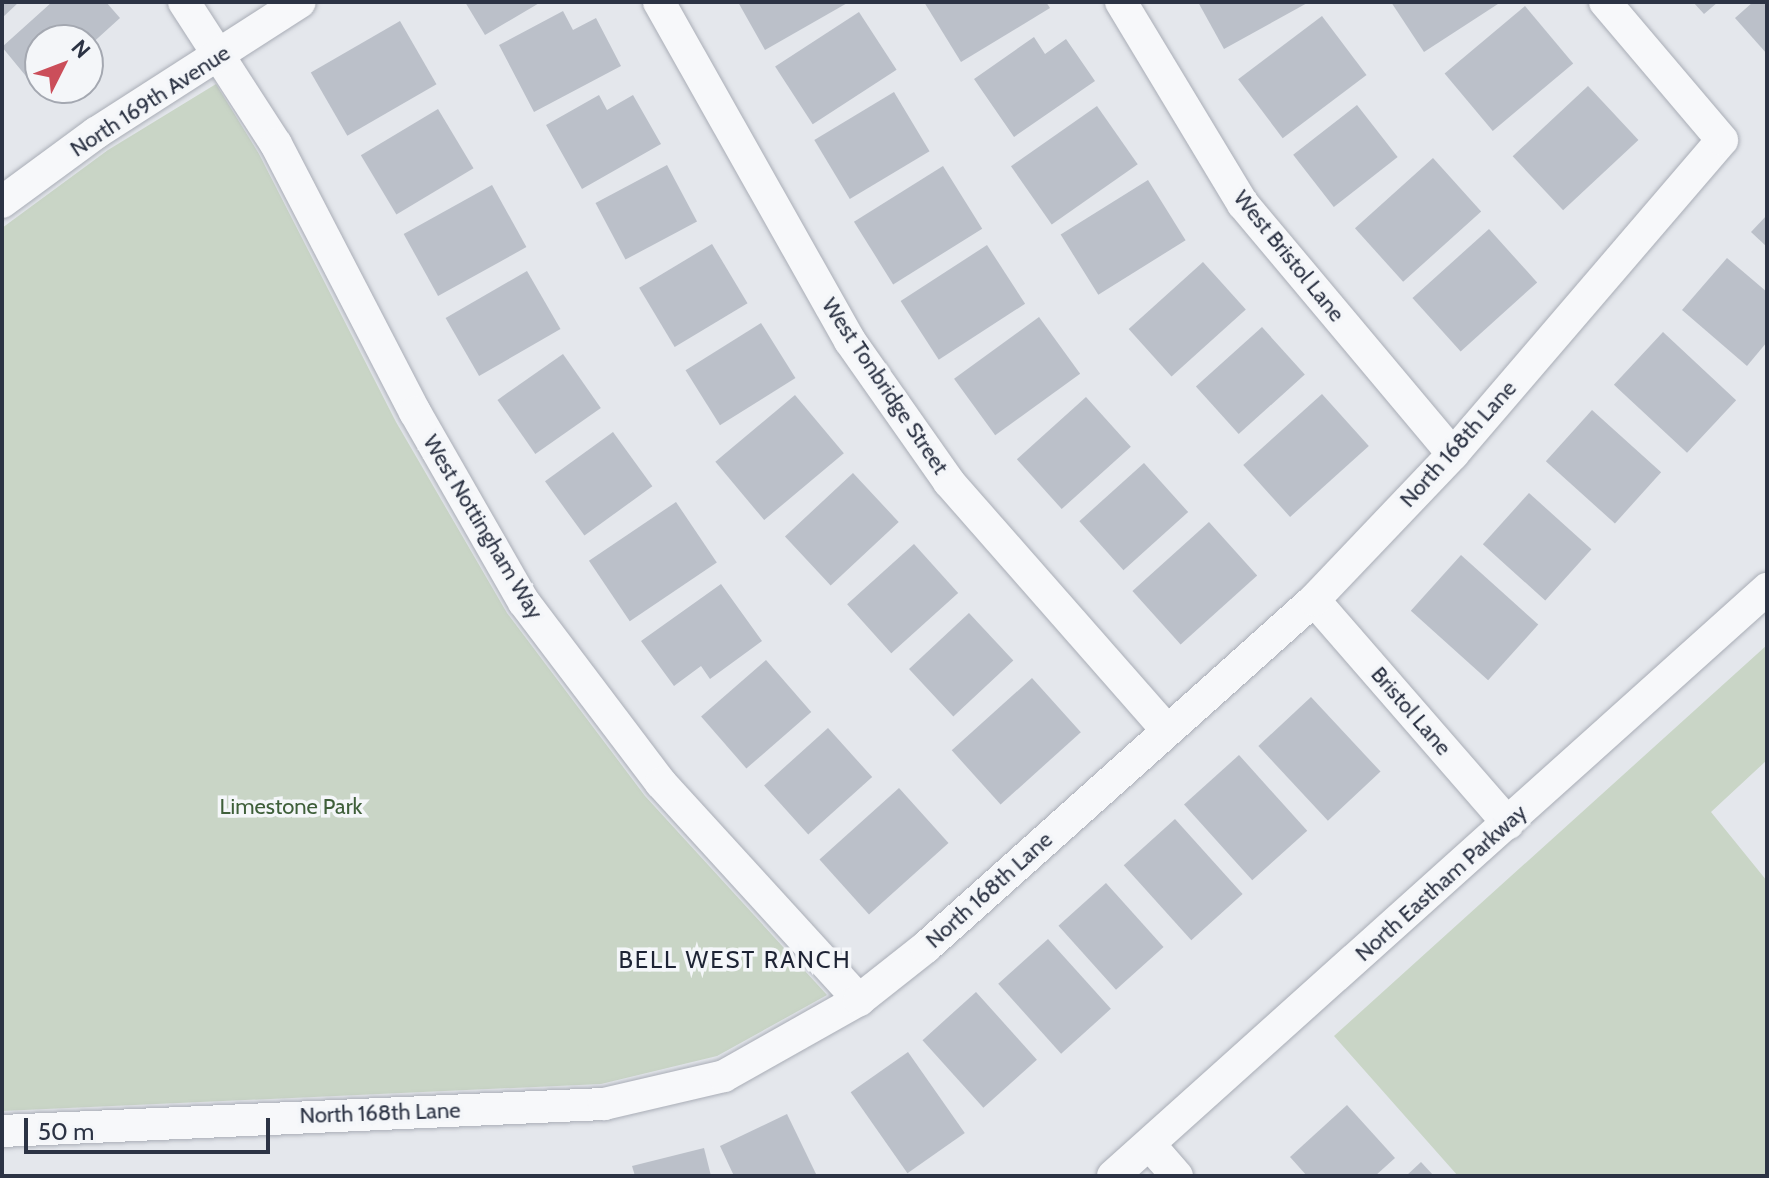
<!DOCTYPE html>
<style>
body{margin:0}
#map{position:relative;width:1769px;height:1178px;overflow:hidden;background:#e4e7ec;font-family:Cabin,sans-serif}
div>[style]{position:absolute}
.green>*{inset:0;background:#c9d5c6}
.building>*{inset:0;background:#bbc0c9;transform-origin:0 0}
.roads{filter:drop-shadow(0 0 2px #a9adb6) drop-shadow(0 0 2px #a9adb6)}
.minor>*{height:32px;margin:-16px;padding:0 16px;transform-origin:16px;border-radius:16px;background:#f7f8fa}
span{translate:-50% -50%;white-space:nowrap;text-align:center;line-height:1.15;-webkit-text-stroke:7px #f4f6f9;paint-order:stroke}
.street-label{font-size:22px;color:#2c3344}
.park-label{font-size:22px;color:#3f5f3a}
.neighbourhood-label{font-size:24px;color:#1e2435;letter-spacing:2px}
.frame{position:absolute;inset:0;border:4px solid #2c3344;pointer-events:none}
.north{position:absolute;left:24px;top:24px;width:80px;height:80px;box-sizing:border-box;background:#f4f6f9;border:2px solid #a4a8b1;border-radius:50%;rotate:48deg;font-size:22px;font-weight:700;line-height:32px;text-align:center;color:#2c3344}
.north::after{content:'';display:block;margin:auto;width:28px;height:36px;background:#cb4e5a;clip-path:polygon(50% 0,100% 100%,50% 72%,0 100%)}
.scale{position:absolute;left:24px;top:1118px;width:246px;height:36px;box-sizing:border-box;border:4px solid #2c3344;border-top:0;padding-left:10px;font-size:24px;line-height:28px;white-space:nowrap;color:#2c3344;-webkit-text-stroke:6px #f4f6f9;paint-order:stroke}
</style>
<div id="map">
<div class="green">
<i style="clip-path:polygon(216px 84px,259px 154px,396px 422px,507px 613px,645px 796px,827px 995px,717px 1056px,601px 1084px,2px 1111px,2px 228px,108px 150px)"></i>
<i style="clip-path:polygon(1767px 645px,1767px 760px,1711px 812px,1767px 881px,1767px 1176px,1458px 1176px,1334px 1036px)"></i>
</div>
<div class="building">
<i style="clip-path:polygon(2px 2px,19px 2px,2px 18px)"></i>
<i style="clip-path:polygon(52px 2px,106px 2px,120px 18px,88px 47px,88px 40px,40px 40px,43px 88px,39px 92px,2px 47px)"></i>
<i style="clip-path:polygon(465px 2px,541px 2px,485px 35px)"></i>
<i style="clip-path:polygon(738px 2px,849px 2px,765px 50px)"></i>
<i style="clip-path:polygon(924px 2px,1046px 2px,1050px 8px,961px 62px)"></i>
<i style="clip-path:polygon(1198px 2px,1309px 2px,1224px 49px)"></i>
<i style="clip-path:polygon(1391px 2px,1501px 2px,1424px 52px)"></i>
<i style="clip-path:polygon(1693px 2px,1718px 2px,1704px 14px)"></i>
<i style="clip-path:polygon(1753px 2px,1767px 2px,1767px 54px,1735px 18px)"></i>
<i style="left:1525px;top:6px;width:75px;height:105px;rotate:50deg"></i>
<i style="clip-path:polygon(563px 11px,573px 30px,596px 18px,621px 66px,534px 112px,499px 45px)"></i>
<i style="left:859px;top:12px;width:69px;height:100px;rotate:57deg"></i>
<i style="left:1322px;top:16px;width:74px;height:105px;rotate:53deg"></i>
<i style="left:400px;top:21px;width:73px;height:103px;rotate:60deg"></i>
<i style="clip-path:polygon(1034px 37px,1045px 54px,1066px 39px,1095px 81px,1014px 137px,974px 79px)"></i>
<i style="left:1588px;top:86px;width:74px;height:103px;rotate:47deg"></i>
<i style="left:894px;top:92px;width:69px;height:93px;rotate:59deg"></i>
<i style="clip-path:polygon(599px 95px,607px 110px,633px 95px,661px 144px,582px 189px,546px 125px)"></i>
<i style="left:1357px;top:105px;width:66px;height:81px;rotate:52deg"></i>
<i style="left:1097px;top:106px;width:71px;height:105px;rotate:55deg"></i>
<i style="left:438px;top:109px;width:69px;height:90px;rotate:59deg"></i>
<i style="left:1433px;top:158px;width:72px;height:105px;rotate:48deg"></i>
<i style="left:667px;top:165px;width:64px;height:81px;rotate:62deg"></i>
<i style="left:943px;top:166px;width:74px;height:105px;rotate:58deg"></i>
<i style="left:1148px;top:180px;width:71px;height:103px;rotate:58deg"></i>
<i style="left:492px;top:185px;width:71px;height:101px;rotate:61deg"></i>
<i style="clip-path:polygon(1767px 215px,1767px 247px,1751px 232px)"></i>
<i style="left:1489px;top:229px;width:72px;height:103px;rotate:48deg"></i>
<i style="left:712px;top:244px;width:69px;height:85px;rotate:59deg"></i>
<i style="left:987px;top:245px;width:70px;height:103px;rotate:57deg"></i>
<i style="clip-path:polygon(1727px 258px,1767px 292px,1767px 342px,1747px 366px,1682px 310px)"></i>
<i style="left:1203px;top:262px;width:64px;height:100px;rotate:48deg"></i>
<i style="left:527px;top:271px;width:67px;height:94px;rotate:60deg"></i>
<i style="left:1039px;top:317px;width:70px;height:105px;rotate:54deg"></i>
<i style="left:761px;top:323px;width:65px;height:89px;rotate:58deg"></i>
<i style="left:1262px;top:327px;width:64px;height:89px;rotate:48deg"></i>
<i style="left:1663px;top:332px;width:100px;height:72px;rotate:43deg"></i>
<i style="left:563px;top:354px;width:66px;height:80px;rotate:55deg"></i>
<i style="left:1322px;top:394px;width:70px;height:106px;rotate:48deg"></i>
<i style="left:795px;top:395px;width:76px;height:104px;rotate:50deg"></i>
<i style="left:1086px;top:397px;width:67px;height:93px;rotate:48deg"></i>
<i style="left:1592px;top:410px;width:93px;height:69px;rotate:42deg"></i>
<i style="left:613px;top:432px;width:67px;height:84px;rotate:54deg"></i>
<i style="left:1144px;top:463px;width:66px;height:87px;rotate:48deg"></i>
<i style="left:853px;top:473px;width:67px;height:93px;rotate:47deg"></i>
<i style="left:1529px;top:493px;width:84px;height:69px;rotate:42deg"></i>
<i style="left:676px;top:502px;width:73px;height:105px;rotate:56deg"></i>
<i style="left:1209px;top:522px;width:72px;height:103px;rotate:48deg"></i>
<i style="left:914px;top:544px;width:66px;height:90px;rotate:48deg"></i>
<i style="left:1461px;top:555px;width:104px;height:75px;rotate:42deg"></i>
<i style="clip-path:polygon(721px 584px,762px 641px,710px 679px,701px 666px,674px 686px,641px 641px)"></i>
<i style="left:969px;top:613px;width:65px;height:82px;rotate:47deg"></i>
<i style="left:766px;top:660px;width:69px;height:86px;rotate:49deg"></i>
<i style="left:1032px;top:678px;width:73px;height:108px;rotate:48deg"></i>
<i style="left:1311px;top:697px;width:102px;height:72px;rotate:47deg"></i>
<i style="left:828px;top:728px;width:66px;height:86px;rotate:48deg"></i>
<i style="left:1239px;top:755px;width:102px;height:74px;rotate:48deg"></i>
<i style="left:899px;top:788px;width:74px;height:107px;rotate:48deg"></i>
<i style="left:1175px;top:819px;width:101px;height:69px;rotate:48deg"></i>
<i style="left:1106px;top:883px;width:86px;height:64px;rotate:48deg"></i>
<i style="left:1048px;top:939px;width:94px;height:67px;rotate:48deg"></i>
<i style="left:976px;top:992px;width:91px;height:72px;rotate:48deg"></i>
<i style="left:908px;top:1052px;width:99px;height:70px;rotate:55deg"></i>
<i style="clip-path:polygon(1347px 1105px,1395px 1158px,1375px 1176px,1307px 1176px,1290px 1157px)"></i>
<i style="clip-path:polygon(787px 1114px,817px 1176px,734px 1176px,720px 1146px)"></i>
<i style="clip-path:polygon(704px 1148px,711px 1176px,635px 1176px,632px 1166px)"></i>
<i style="clip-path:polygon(1421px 1162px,1434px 1176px,1406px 1176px)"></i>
</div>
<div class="roads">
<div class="minor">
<i style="left:184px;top:2px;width:169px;rotate:57.1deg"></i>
<i style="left:276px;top:144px;width:302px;rotate:62.6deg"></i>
<i style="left:415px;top:412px;width:219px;rotate:60.2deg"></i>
<i style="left:524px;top:602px;width:227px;rotate:52.9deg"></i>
<i style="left:661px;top:783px;width:294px;rotate:47.6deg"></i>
<i style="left:659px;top:2px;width:389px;rotate:60.6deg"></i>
<i style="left:850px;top:341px;width:172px;rotate:54.9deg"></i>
<i style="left:949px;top:482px;width:330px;rotate:48.7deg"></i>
<i style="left:1121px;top:2px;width:236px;rotate:58.9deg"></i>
<i style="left:1243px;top:204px;width:326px;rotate:50deg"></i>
<i style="left:2px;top:202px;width:117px;rotate:-36.3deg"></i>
<i style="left:96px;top:133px;width:242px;rotate:-32.7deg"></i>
<i style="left:1314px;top:600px;width:296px;rotate:49deg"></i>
<i style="left:2px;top:1131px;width:603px;rotate:-2.57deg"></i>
<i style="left:604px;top:1104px;width:123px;rotate:-13.1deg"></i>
<i style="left:724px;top:1076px;width:155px;rotate:-29.4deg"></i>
<i style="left:859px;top:1000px;width:85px;rotate:-38.3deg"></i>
<i style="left:926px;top:947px;width:521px;rotate:-41.81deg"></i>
<i style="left:1314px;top:600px;width:202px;rotate:-46.4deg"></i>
<i style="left:1453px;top:454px;width:413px;rotate:-49.4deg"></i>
<i style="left:1722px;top:140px;width:181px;rotate:-130.3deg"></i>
<i style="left:1150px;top:1145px;width:41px;rotate:48.9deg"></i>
<i style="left:1113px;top:1176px;width:879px;rotate:-41.91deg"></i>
</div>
</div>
<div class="street-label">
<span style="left:150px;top:101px;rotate:-33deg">North 169th Avenue</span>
<span style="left:1289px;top:256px;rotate:51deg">West Bristol Lane</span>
<span style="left:885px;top:386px;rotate:56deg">West Tonbridge Street</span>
<span style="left:1458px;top:444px;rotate:-48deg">North 168th Lane</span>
<span style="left:483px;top:527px;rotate:59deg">West Nottingham Way</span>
<span style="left:1411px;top:711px;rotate:49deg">Bristol Lane</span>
<span style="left:1441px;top:883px;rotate:-42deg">North Eastham Parkway</span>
<span style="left:989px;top:890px;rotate:-42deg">North 168th Lane</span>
<span style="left:380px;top:1113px;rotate:-2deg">North 168th Lane</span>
</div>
<div class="park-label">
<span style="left:291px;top:807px">Limestone Park</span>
</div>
<div class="neighbourhood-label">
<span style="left:735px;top:960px">BELL WEST RANCH</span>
</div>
<div class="frame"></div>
<div class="north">N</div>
<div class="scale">50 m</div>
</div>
